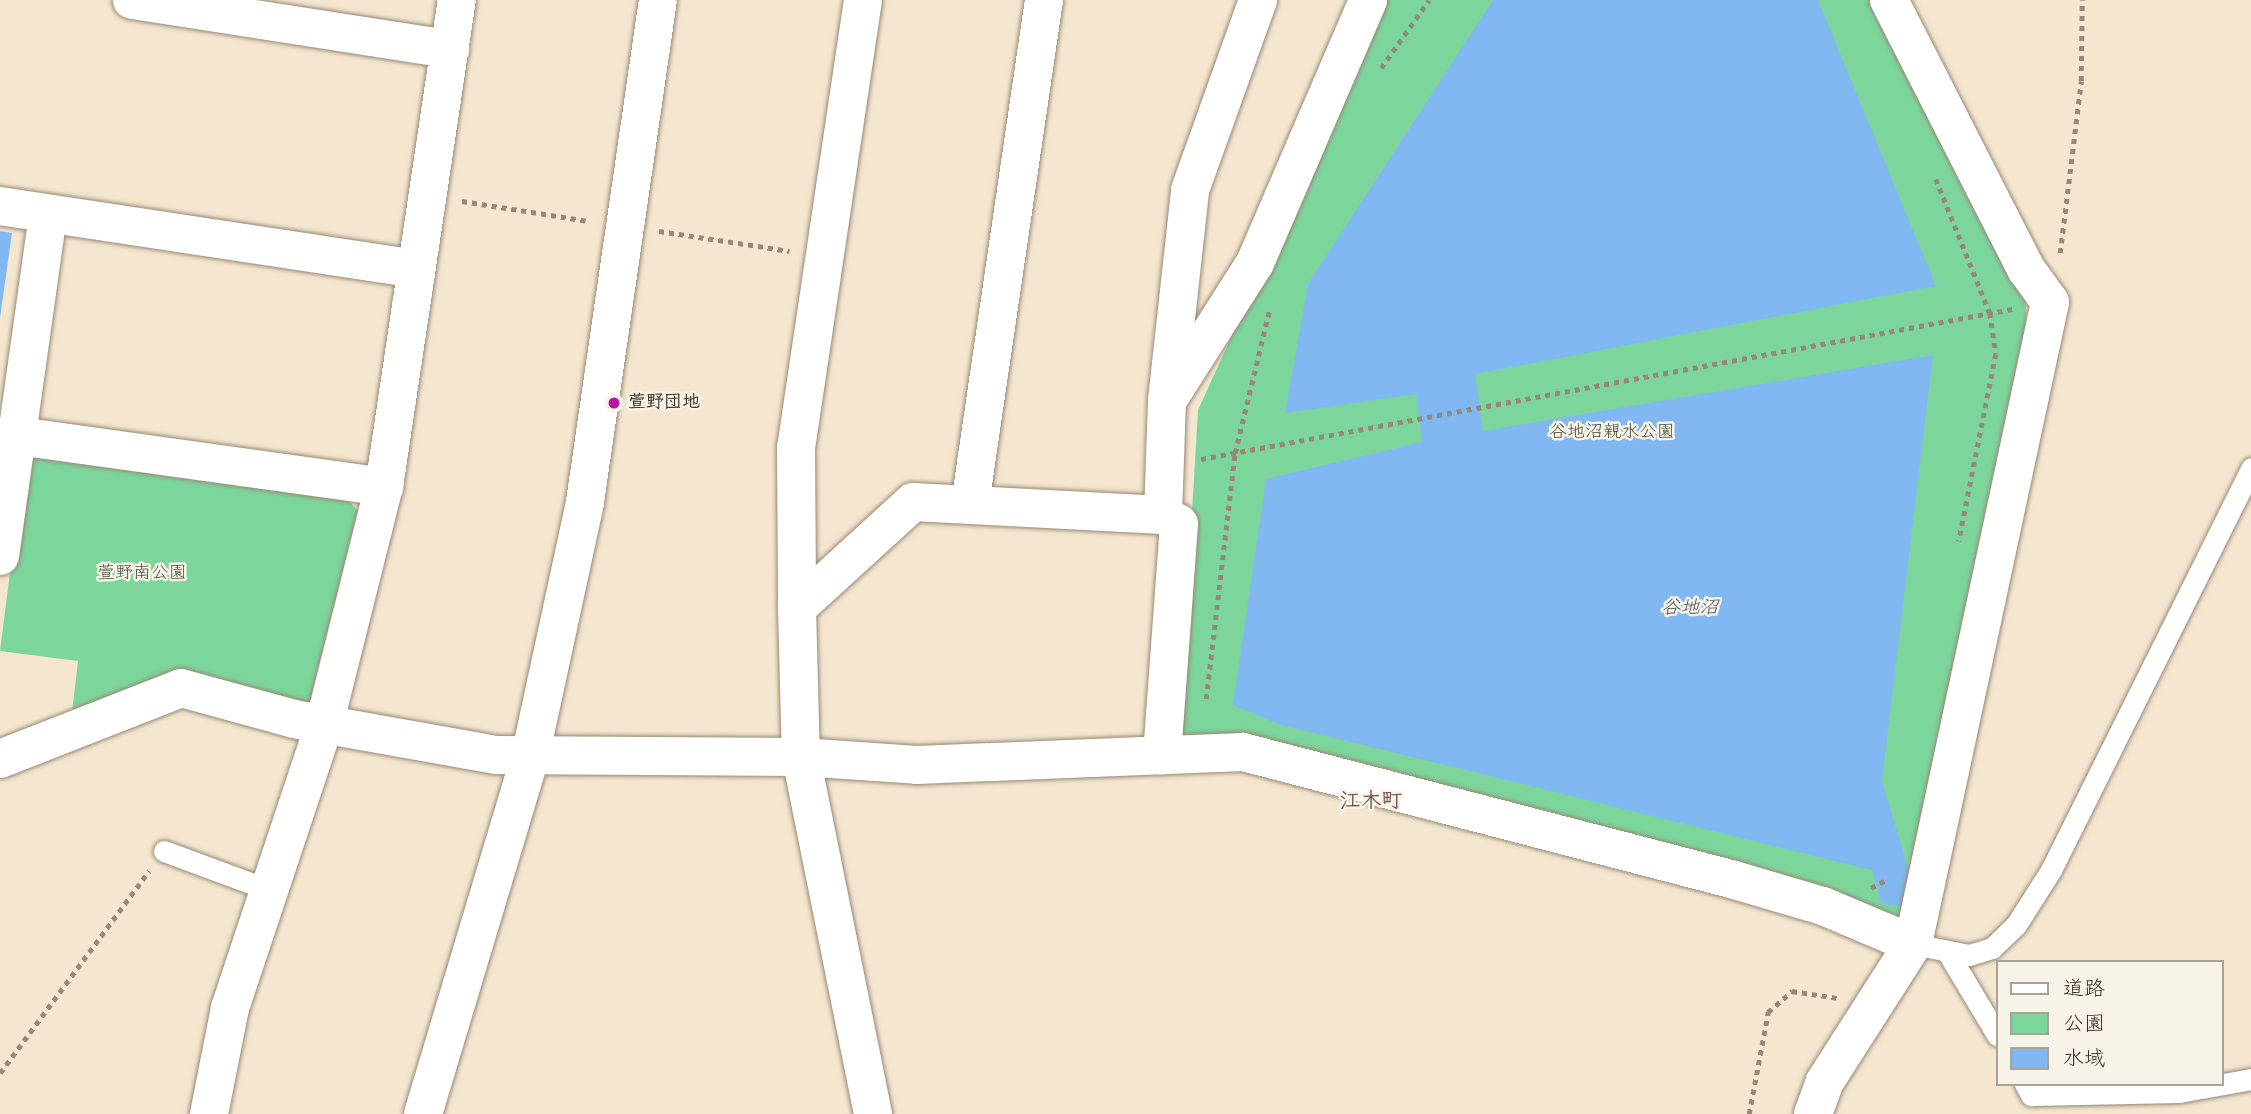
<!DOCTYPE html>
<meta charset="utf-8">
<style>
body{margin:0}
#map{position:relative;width:2251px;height:1114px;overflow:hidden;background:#f4e6cf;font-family:Kalam,"Klee One",sans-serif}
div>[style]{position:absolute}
.green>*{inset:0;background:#7cd69c}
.water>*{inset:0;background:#82b8f1}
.path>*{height:4.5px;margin-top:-2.25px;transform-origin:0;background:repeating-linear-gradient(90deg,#988876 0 5px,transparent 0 10px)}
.roads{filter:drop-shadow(0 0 2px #988876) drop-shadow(0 0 2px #988876)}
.lane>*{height:21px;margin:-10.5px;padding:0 10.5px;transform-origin:10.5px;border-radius:10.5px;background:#fff}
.street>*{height:38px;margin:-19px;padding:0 19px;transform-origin:19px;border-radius:19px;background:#fff}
.secondary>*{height:38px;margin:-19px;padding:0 19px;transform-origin:19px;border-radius:19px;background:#fff}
.dots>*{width:19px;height:19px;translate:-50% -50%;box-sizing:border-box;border:4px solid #f7f3e8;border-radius:50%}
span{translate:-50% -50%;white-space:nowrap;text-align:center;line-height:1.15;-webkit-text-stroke:5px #f7f3e8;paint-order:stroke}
.poi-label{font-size:18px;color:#3b2a1e;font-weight:700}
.left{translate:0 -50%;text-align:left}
.park-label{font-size:18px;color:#4b553e}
.water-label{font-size:19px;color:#50555d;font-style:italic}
.quarter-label{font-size:21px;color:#745148;font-weight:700}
.legend{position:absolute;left:1996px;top:960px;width:228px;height:126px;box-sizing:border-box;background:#f7f3e8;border:2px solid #aca397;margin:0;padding:9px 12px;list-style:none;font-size:21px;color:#3b2a1e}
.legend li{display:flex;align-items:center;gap:14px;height:35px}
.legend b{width:35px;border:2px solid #aca397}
</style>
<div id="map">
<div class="green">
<i style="clip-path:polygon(1385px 0,1873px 0,2025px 293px,2028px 342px,1907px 919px,1848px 898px,1179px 735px,1198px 410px)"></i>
<i style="clip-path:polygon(41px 452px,344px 495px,365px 519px,320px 699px,304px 711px,188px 672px,71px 721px,78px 661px,0 651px,23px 471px)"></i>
</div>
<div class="water">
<i style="clip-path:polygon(1493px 0,1818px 0,1936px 286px,1475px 374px,1483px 431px,1933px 355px,1882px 781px,1912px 881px,1907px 908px,1881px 903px,1872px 870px,1278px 724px,1233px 705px,1266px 479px,1422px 442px,1416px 394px,1285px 413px,1308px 284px)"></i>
<i style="clip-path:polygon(0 231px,12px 233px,0 318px)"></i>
</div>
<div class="path">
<i style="left:1381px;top:68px;width:83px;rotate:-54.8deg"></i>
<i style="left:1936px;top:179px;width:144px;rotate:68.1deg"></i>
<i style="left:1990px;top:313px;width:41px;rotate:81.7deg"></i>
<i style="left:1996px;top:354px;width:191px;rotate:101.2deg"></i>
<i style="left:462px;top:201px;width:128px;rotate:9deg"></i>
<i style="left:659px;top:231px;width:132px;rotate:8.7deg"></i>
<i style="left:2060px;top:253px;width:173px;rotate:-83deg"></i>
<i style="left:2081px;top:81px;width:81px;rotate:-89.3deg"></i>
<i style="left:1201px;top:459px;width:825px;rotate:-10.48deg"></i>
<i style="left:1206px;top:699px;width:248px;rotate:-83.3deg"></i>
<i style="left:1235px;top:453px;width:146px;rotate:-76.5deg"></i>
<i style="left:1871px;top:888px;width:19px;rotate:-28deg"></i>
<i style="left:0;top:1073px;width:251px;rotate:-53.6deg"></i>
<i style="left:1749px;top:1114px;width:104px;rotate:-79.4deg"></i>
<i style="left:1768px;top:1012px;width:32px;rotate:-41deg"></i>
<i style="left:1792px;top:991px;width:47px;rotate:8.7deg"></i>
</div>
<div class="roads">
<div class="lane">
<i style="left:164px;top:851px;width:110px;rotate:20.3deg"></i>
<i style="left:1913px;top:944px;width:57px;rotate:11.1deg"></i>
<i style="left:1969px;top:955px;width:24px;rotate:-17deg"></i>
<i style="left:1992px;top:948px;width:33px;rotate:-44deg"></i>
<i style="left:2016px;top:925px;width:65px;rotate:-57.5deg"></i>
<i style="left:2051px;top:870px;width:449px;rotate:-63.5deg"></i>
<i style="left:1948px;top:953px;width:96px;rotate:59.1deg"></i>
<i style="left:2025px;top:1084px;width:13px;rotate:61deg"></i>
<i style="left:2031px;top:1095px;width:148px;rotate:-1.2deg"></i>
<i style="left:2179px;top:1092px;width:73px;rotate:-10.2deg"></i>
</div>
<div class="street">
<i style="left:132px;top:0;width:322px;rotate:8.8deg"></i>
<i style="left:863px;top:0;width:452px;rotate:98.5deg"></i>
<i style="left:796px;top:447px;width:161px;rotate:89.6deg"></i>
<i style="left:797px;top:608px;width:149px;rotate:88.5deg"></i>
<i style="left:801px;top:757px;width:364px;rotate:78.6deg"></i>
<i style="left:0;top:206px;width:421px;rotate:8.6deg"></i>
<i style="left:1169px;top:398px;width:160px;rotate:-57.5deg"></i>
<i style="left:1255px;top:263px;width:286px;rotate:-66.7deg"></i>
<i style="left:18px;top:436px;width:370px;rotate:7.9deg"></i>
<i style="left:970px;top:504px;width:509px;rotate:-81.65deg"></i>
<i style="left:1163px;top:515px;width:115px;rotate:-88deg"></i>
<i style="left:1167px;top:400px;width:211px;rotate:-83.7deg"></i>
<i style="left:1190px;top:190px;width:202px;rotate:-70.3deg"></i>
<i style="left:0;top:556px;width:345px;rotate:-82deg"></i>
<i style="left:797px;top:608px;width:157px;rotate:-42.4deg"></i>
<i style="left:913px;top:502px;width:250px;rotate:3deg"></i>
<i style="left:1163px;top:515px;width:18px;rotate:29deg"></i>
<i style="left:1179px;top:524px;width:232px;rotate:94.2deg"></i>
<i style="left:0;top:759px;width:194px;rotate:-21.4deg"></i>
<i style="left:181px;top:688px;width:117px;rotate:15.3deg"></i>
<i style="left:294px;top:719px;width:206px;rotate:10.1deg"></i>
<i style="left:497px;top:755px;width:304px;rotate:0.4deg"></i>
<i style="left:801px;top:757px;width:116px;rotate:3.9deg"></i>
<i style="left:917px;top:765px;width:326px;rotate:-2.3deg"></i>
<i style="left:1243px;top:752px;width:504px;rotate:14.59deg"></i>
<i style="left:1731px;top:879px;width:96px;rotate:16.4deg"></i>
<i style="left:1823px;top:906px;width:98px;rotate:22.9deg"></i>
<i style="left:209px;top:1114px;width:108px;rotate:-78.8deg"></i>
<i style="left:230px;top:1008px;width:298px;rotate:-71.6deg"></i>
<i style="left:324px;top:725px;width:245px;rotate:-75.9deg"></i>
<i style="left:384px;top:487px;width:492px;rotate:-81.5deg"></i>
<i style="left:1813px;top:1114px;width:33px;rotate:-70deg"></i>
<i style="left:1824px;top:1083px;width:165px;rotate:-57.4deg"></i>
<i style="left:1913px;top:944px;width:656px;rotate:-77.95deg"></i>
<i style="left:2050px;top:302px;width:41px;rotate:-126deg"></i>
<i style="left:2026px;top:269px;width:302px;rotate:-117deg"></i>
</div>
<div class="secondary">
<i style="left:423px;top:1114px;width:373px;rotate:-73.3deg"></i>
<i style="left:530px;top:757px;width:261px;rotate:-77.8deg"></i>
<i style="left:585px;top:502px;width:507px;rotate:-81.73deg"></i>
</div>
</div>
<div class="dots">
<i style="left:614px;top:403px;background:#b5179e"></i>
</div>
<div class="poi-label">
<span class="left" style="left:628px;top:403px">萱野団地</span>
</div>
<div class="park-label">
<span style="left:1612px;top:433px">谷地沼親水公園</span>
<span style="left:142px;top:574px">萱野南公園</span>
</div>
<div class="water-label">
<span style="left:1690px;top:609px">谷地沼</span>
</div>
<div class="quarter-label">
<span style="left:1371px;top:802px">江木町</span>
</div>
<ul class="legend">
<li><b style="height:9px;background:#fff"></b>道路</li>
<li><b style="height:19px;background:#7cd69c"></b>公園</li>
<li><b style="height:19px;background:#82b8f1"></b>水域</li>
</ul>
</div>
